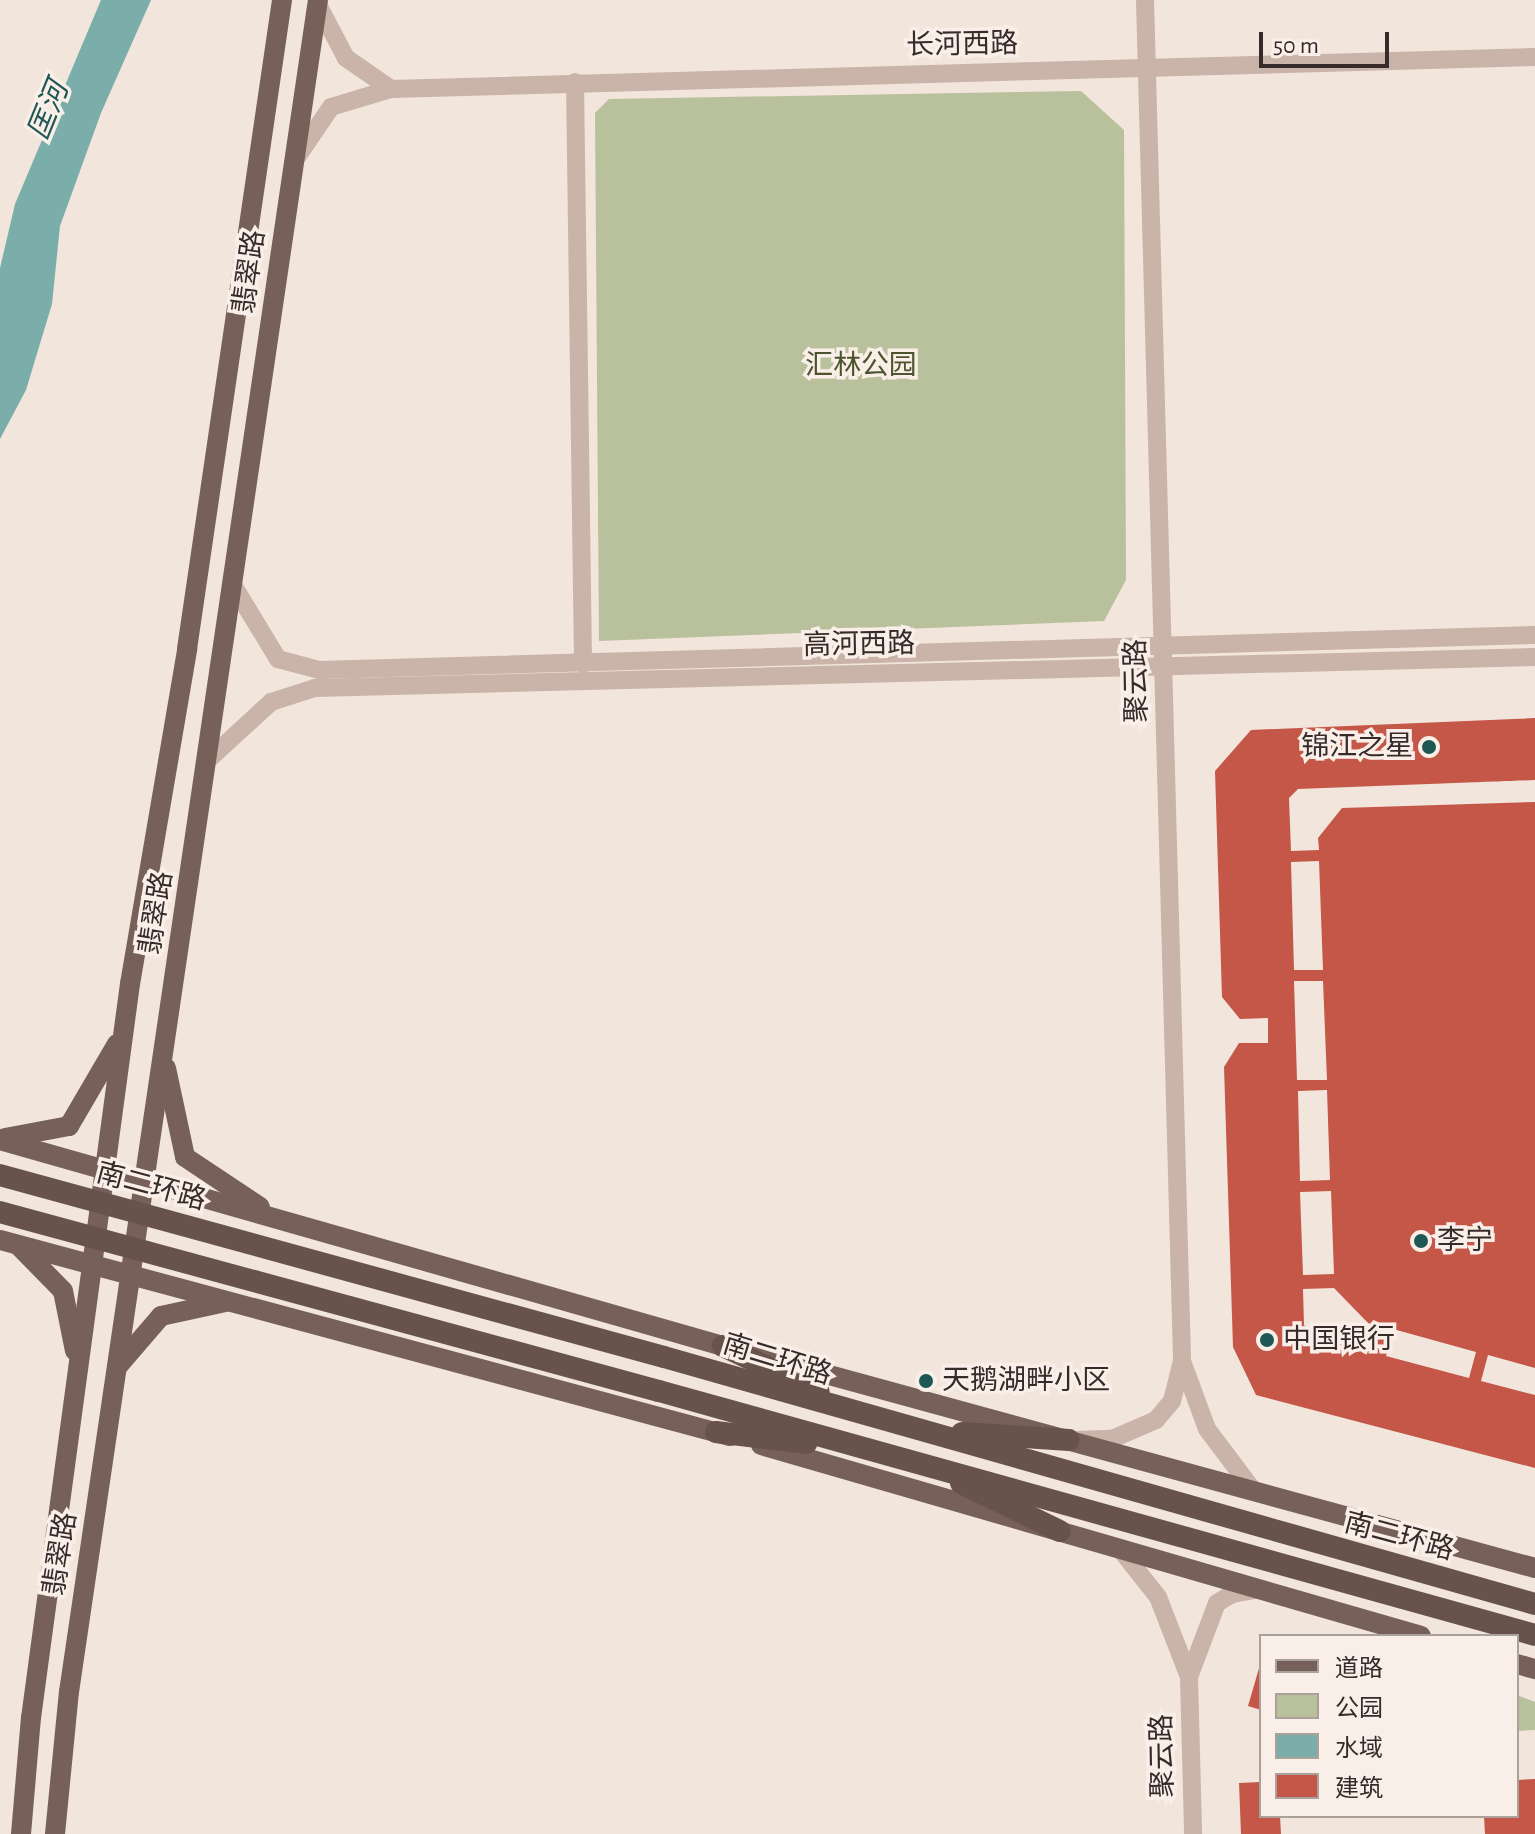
<!DOCTYPE html>
<meta charset="utf-8">
<style>
body{margin:0}
#map{position:relative;width:1535px;height:1834px;overflow:hidden;background:#f2e5dc;font-family:"Alegreya Sans","Noto Sans SC",sans-serif}
div>[style]{position:absolute}
.green>*{inset:0;background:#b9c09c}
.water>*{inset:0;background:#7baeaa}
.building>*{inset:0;background:#c45748}
.minor>*{height:18px;margin:-9px;padding:0 9px;transform-origin:9px;border-radius:9px;background:#cab3a8}
.primary>*{height:20px;margin:-10px;padding:0 10px;transform-origin:10px;border-radius:10px;background:#78605a}
.trunk>*{height:22px;margin:-11px;padding:0 11px;transform-origin:11px;border-radius:11px;background:#68524c}
.trunk-bridge>*{height:22px;margin:-11px;padding:0 11px;transform-origin:11px;border-radius:11px;background:#68524c}
.dots>*{width:22px;height:22px;translate:-50% -50%;box-sizing:border-box;border:4px solid #f9efe8;border-radius:50%}
span{translate:-50% -50%;white-space:nowrap;text-align:center;line-height:1.15;-webkit-text-stroke:7px #f9efe8;paint-order:stroke}
.street-label{font-size:28px;color:#362b28}
.park-label{font-size:28px;color:#4b542c}
.poi-label{font-size:28px;color:#362b28}
.right{translate:-100% -50%;text-align:right}
.left{translate:0 -50%;text-align:left}
.water-label{font-size:30px;color:#1e5754;font-style:italic}
.legend{position:absolute;left:1259px;top:1634px;width:260px;height:184px;box-sizing:border-box;background:#f9efe8;border:2px solid #aba19b;margin:0;padding:10px 14px;list-style:none;font-size:24px;color:#362b28}
.legend li{display:flex;align-items:center;gap:16px;height:40px}
.legend b{width:40px;border:2px solid #aba19b}
.scale{position:absolute;left:1259px;top:32px;width:130px;height:36px;box-sizing:border-box;border:4px solid #362b28;border-top:0;padding-left:10px;font-size:24px;line-height:28px;white-space:nowrap;color:#362b28;-webkit-text-stroke:6px #f9efe8;paint-order:stroke}
</style>
<div id="map">
<div class="green">
<i style="clip-path:polygon(1081px 91px,1124px 130px,1126px 580px,1104px 621px,599px 641px,595px 113px,609px 99px)"></i>
<i style="clip-path:polygon(1517px 1695px,1535px 1702px,1535px 1730px,1517px 1731px)"></i>
</div>
<div class="water">
<i style="clip-path:polygon(101px 0,151px 0,101px 113px,60px 226px,52px 304px,26px 390px,0 439px,0 268px,15px 204px)"></i>
</div>
<div class="building">
<i style="clip-path:polygon(evenodd,1535px 718px,1535px 780px,1298px 789px,1289px 798px,1291px 851px,1319px 850px,1318px 838px,1342px 808px,1535px 802px,1535px 1368px,1488px 1355px,1481px 1381px,1535px 1395px,1535px 1468px,1256px 1395px,1233px 1347px,1224px 1067px,1239px 1043px,1268px 1043px,1268px 1018px,1240px 1019px,1222px 997px,1215px 771px,1251px 730px,1535px 718px,1319px 861px,1323px 970px,1294px 970px,1291px 862px,1319px 861px,1535px 718px,1294px 981px,1323px 981px,1327px 1080px,1297px 1080px,1294px 981px,1535px 718px,1327px 1090px,1330px 1180px,1300px 1181px,1298px 1091px,1327px 1090px,1535px 718px,1331px 1191px,1334px 1274px,1303px 1275px,1300px 1192px,1331px 1191px,1535px 718px,1334px 1288px,1368px 1323px,1379px 1326px,1372px 1352px,1313px 1337px,1304px 1325px,1303px 1289px,1334px 1288px,1535px 718px,1393px 1329px,1476px 1352px,1469px 1378px,1386px 1356px,1393px 1329px)"></i>
<i style="clip-path:polygon(1260px 1665px,1261px 1665px,1261px 1710px,1248px 1706px)"></i>
<i style="clip-path:polygon(1535px 1779px,1535px 1834px,1485px 1834px,1484px 1816px,1517px 1816px,1517px 1780px)"></i>
<i style="clip-path:polygon(1260px 1782px,1261px 1816px,1280px 1816px,1281px 1834px,1241px 1834px,1239px 1783px)"></i>
</div>
<div class="minor">
<i style="left:1145px;top:0;width:1362px;rotate:88.44deg"></i>
<i style="left:575px;top:82px;width:582px;rotate:89.21deg"></i>
<i style="left:391px;top:89px;width:1144px;rotate:-1.6deg"></i>
<i style="left:295px;top:160px;width:64px;rotate:-55.8deg"></i>
<i style="left:331px;top:107px;width:63px;rotate:-16.7deg"></i>
<i style="left:391px;top:89px;width:55px;rotate:-145.4deg"></i>
<i style="left:346px;top:58px;width:62px;rotate:-117.8deg"></i>
<i style="left:233px;top:585px;width:87px;rotate:58.7deg"></i>
<i style="left:278px;top:659px;width:42px;rotate:15deg"></i>
<i style="left:319px;top:670px;width:1217px;rotate:-1.65deg"></i>
<i style="left:208px;top:760px;width:86px;rotate:-42.6deg"></i>
<i style="left:271px;top:702px;width:46px;rotate:-17.7deg"></i>
<i style="left:315px;top:688px;width:1220px;rotate:-1.46deg"></i>
<i style="left:1077px;top:1440px;width:35px;rotate:-2deg"></i>
<i style="left:1112px;top:1439px;width:48px;rotate:-23.4deg"></i>
<i style="left:1156px;top:1420px;width:25px;rotate:-50deg"></i>
<i style="left:1172px;top:1401px;width:41px;rotate:-76deg"></i>
<i style="left:1182px;top:1361px;width:72px;rotate:69.8deg"></i>
<i style="left:1207px;top:1429px;width:76px;rotate:53deg"></i>
<i style="left:1120px;top:1549px;width:61px;rotate:51.6deg"></i>
<i style="left:1158px;top:1597px;width:86px;rotate:68.8deg"></i>
<i style="left:1189px;top:1677px;width:157px;rotate:88.5deg"></i>
<i style="left:1189px;top:1677px;width:79px;rotate:-69.3deg"></i>
<i style="left:1217px;top:1603px;width:17px;rotate:-31deg"></i>
<i style="left:1232px;top:1594px;width:28px;rotate:-10deg"></i>
</div>
<div class="primary">
<i style="left:166px;top:1068px;width:91px;rotate:77.9deg"></i>
<i style="left:185px;top:1157px;width:90px;rotate:33.7deg"></i>
<i style="left:5px;top:1138px;width:65px;rotate:-10.6deg"></i>
<i style="left:69px;top:1126px;width:95px;rotate:-59.7deg"></i>
<i style="left:0;top:1140px;width:752px;rotate:15.9deg"></i>
<i style="left:723px;top:1346px;width:842px;rotate:15.29deg"></i>
<i style="left:0;top:1240px;width:756px;rotate:15.03deg"></i>
<i style="left:19px;top:1246px;width:63px;rotate:45.6deg"></i>
<i style="left:63px;top:1291px;width:61px;rotate:78.7deg"></i>
<i style="left:118px;top:1366px;width:66px;rotate:-49.3deg"></i>
<i style="left:161px;top:1316px;width:66px;rotate:-12.3deg"></i>
<i style="left:761px;top:1445px;width:687px;rotate:16.14deg"></i>
<i style="left:1517px;top:1664px;width:19px;rotate:16deg"></i>
<i style="left:21px;top:1834px;width:116px;rotate:-85.1deg"></i>
<i style="left:31px;top:1718px;width:741px;rotate:-82.32deg"></i>
<i style="left:130px;top:984px;width:340px;rotate:-80.3deg"></i>
<i style="left:187px;top:649px;width:656px;rotate:-81.67deg"></i>
<i style="left:55px;top:1834px;width:143px;rotate:-84.4deg"></i>
<i style="left:69px;top:1692px;width:1710px;rotate:-81.63deg"></i>
</div>
<div class="trunk">
<i style="left:723px;top:1346px;width:106px;rotate:25.6deg"></i>
<i style="left:664px;top:1357px;width:905px;rotate:15.83deg"></i>
<i style="left:659px;top:1391px;width:909px;rotate:15.56deg"></i>
<i style="left:716px;top:1432px;width:91px;rotate:7deg"></i>
<i style="left:962px;top:1433px;width:107px;rotate:3.7deg"></i>
<i style="left:961px;top:1483px;width:110px;rotate:25.9deg"></i>
</div>
<div class="trunk-bridge">
<i style="left:0;top:1175px;width:688px;rotate:15.33deg"></i>
<i style="left:0;top:1212px;width:683px;rotate:15.2deg"></i>
</div>
<div class="dots">
<i style="left:1429px;top:747px;background:#1e5754"></i>
<i style="left:1421px;top:1241px;background:#1e5754"></i>
<i style="left:1267px;top:1340px;background:#1e5754"></i>
<i style="left:926px;top:1381px;background:#1e5754"></i>
</div>
<div class="street-label">
<span style="left:962px;top:45px;rotate:-1deg">长河西路</span>
<span style="left:250px;top:272px;rotate:-82deg">翡翠路</span>
<span style="left:859px;top:645px;rotate:-1deg">高河西路</span>
<span style="left:1137px;top:681px;rotate:-91deg">聚云路</span>
<span style="left:157px;top:913px;rotate:-81deg">翡翠路</span>
<span style="left:151px;top:1187px;rotate:15deg">南二环路</span>
<span style="left:777px;top:1360px;rotate:17deg">南二环路</span>
<span style="left:1399px;top:1537px;rotate:15deg">南二环路</span>
<span style="left:61px;top:1554px;rotate:-81deg">翡翠路</span>
<span style="left:1163px;top:1756px;rotate:-91deg">聚云路</span>
</div>
<div class="park-label">
<span style="left:861px;top:366px">汇林公园</span>
</div>
<div class="poi-label">
<span class="right" style="left:1413px;top:747px">锦江之星</span>
<span class="left" style="left:1437px;top:1241px">李宁</span>
<span class="left" style="left:1283px;top:1340px">中国银行</span>
<span class="left" style="left:942px;top:1381px">天鹅湖畔小区</span>
</div>
<div class="water-label">
<span style="left:49px;top:111px;rotate:-68deg">匡河</span>
</div>
<ul class="legend">
<li><b style="height:10px;background:#78605a"></b>道路</li>
<li><b style="height:22px;background:#b9c09c"></b>公园</li>
<li><b style="height:22px;background:#7baeaa"></b>水域</li>
<li><b style="height:22px;background:#c45748"></b>建筑</li>
</ul>
<div class="scale">50 m</div>
</div>
